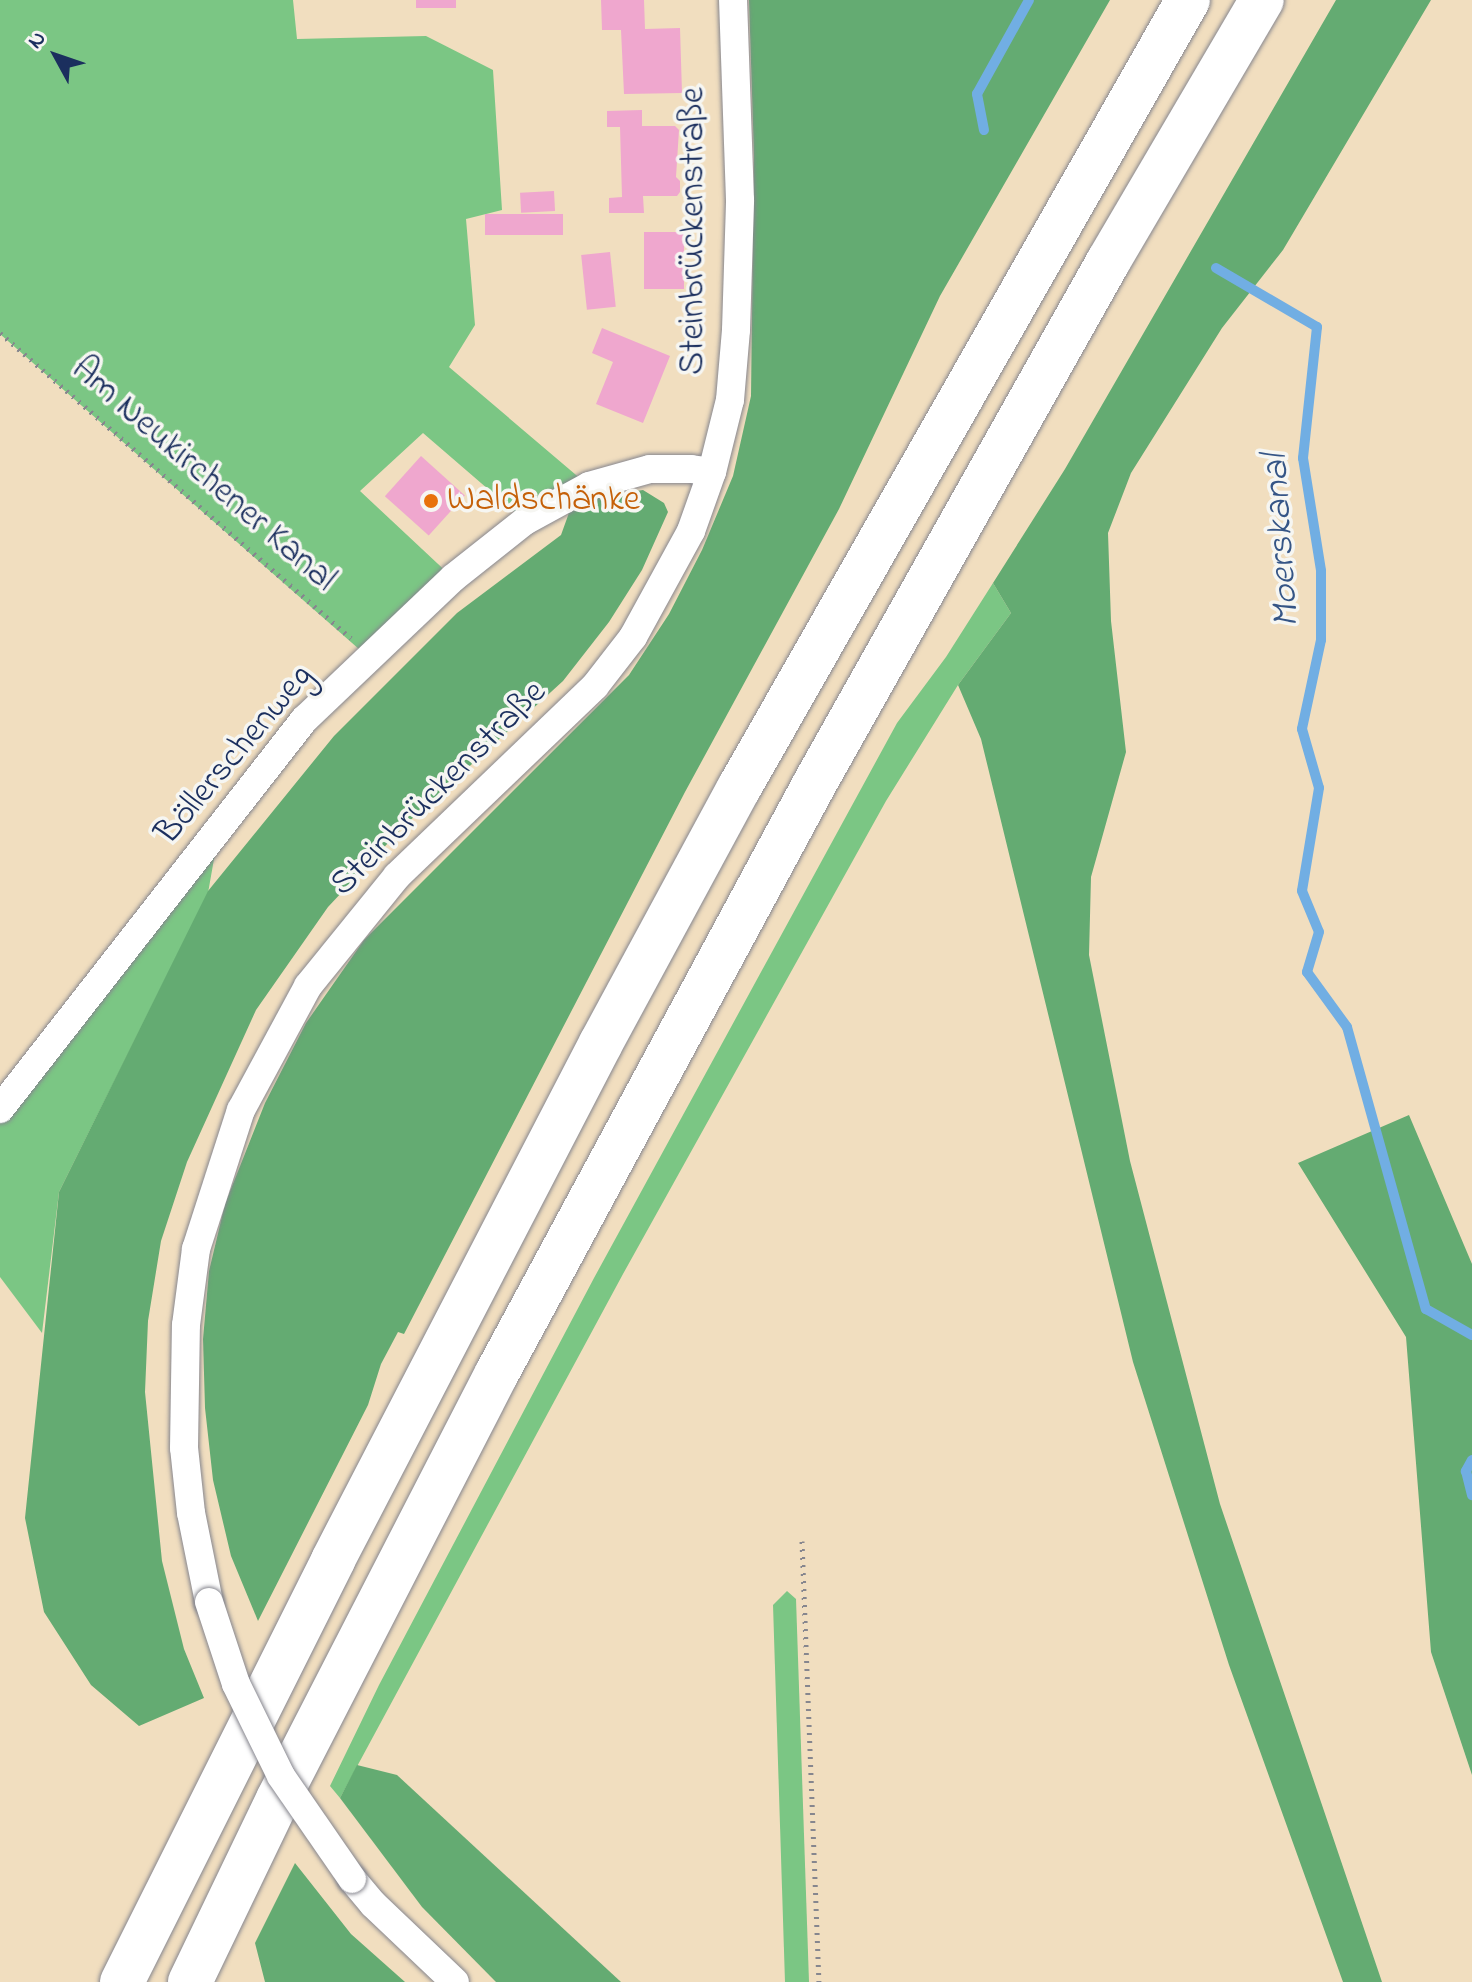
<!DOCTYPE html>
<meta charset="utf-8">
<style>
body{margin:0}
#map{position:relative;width:1472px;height:1982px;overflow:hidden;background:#f1debf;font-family:"Indie Flower",sans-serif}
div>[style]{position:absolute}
.green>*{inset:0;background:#7bc684}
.forest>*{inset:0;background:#64ab72}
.stream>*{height:10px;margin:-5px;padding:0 5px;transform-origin:5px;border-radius:5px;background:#71aee3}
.building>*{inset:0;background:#efa7ce;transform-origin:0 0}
.path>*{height:5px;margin-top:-2.5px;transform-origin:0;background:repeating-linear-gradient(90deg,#86868e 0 2px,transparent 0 8px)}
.roads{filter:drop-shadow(0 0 2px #86868e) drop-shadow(0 0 2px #86868e)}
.minor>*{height:28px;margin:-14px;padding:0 14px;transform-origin:14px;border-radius:14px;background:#fff}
.motorway>*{height:44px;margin:-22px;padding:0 22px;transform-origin:22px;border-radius:22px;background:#fff}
.bridges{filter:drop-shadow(0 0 2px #86868e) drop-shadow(0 0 2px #86868e)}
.minor-bridge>*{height:28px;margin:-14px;padding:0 14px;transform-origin:14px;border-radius:14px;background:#fff}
.dots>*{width:22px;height:22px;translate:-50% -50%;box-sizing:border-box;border:4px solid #f6f6f2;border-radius:50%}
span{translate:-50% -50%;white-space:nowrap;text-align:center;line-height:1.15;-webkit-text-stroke:7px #f6f6f2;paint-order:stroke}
.street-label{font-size:36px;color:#1b2f5e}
.food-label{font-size:36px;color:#c56008}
.left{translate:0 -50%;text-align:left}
.water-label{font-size:38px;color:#355586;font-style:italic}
.north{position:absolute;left:16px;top:16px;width:80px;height:80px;-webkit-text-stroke:6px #f6f6f2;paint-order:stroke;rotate:310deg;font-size:22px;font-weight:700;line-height:32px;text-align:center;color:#1b2f5e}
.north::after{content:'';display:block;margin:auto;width:28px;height:36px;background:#1b2f5e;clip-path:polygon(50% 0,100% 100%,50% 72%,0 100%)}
</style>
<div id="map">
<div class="green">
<i style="clip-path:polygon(0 0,293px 0,297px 39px,426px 36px,493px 70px,502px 210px,466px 219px,475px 325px,449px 367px,589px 486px,525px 521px,423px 433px,360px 491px,453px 578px,368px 657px,0 334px)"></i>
<i style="clip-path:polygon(993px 583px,1011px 613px,958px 685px,886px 801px,623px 1274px,340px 1798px,330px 1786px,379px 1685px,594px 1278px,897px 723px,946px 657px)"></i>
<i style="clip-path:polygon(220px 825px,208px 893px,59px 1192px,42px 1333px,0 1277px,0 1096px)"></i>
<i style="clip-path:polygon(787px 1591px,796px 1599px,809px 1982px,785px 1982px,773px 1605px)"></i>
</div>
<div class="forest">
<i style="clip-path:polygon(749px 0,1110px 0,940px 296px,839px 509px,685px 792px,404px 1334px,398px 1332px,381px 1364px,368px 1405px,258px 1621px,231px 1556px,213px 1480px,205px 1408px,203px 1339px,209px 1271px,225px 1204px,265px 1103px,306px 1023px,364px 940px,629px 675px,669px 614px,702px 550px,733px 476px,751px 396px,754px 156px)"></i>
<i style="clip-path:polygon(1336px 0,1431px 0,1283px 250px,1222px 328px,1131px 473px,1108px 533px,1111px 621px,1126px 752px,1091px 877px,1089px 955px,1130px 1161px,1220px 1504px,1382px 1982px,1343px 1982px,1229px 1665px,1133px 1362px,981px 739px,958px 685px,1011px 613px,993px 583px,1065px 469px)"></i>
<i style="clip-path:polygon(643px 490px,664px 503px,668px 512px,642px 570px,609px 622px,563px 681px,404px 826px,328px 907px,256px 1010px,187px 1162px,161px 1241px,148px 1321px,145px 1392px,162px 1561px,184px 1649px,204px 1698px,139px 1726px,91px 1685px,44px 1612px,25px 1518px,59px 1192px,208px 891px,334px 736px,457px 613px,561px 535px,570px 510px,603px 496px)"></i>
<i style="clip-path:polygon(1409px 1115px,1472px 1264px,1472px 1775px,1431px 1652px,1406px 1337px,1298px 1163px)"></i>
<i style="clip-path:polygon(357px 1765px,397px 1775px,621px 1982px,496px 1982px,422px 1907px,340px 1798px)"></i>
<i style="clip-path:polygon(295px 1863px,351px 1934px,405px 1982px,265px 1982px,255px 1943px)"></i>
</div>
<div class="stream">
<i style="left:984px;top:130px;width:37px;rotate:-101deg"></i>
<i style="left:977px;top:94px;width:107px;rotate:-61deg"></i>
<i style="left:1216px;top:268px;width:117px;rotate:30.3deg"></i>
<i style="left:1317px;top:327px;width:132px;rotate:96.1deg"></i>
<i style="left:1303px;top:458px;width:114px;rotate:80.9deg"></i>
<i style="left:1321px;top:571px;width:69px;rotate:90deg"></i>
<i style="left:1321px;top:640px;width:91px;rotate:102.1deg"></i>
<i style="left:1302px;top:729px;width:61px;rotate:73.9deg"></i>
<i style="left:1319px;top:788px;width:104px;rotate:99.4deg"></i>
<i style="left:1302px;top:891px;width:44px;rotate:67.5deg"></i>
<i style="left:1319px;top:932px;width:42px;rotate:106.7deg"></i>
<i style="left:1307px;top:972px;width:68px;rotate:54deg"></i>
<i style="left:1347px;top:1027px;width:293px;rotate:74.4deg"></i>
<i style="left:1426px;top:1309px;width:53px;rotate:29.5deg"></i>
<i style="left:1472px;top:1460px;width:13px;rotate:119deg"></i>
<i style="left:1466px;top:1471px;width:25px;rotate:76deg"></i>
</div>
<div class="building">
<i style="left:416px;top:0;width:40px;height:8px"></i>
<i style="clip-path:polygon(601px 0,644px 0,645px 29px,680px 28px,682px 93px,624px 94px,621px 30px,602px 30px)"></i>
<i style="clip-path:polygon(642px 110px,642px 126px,675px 126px,679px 130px,676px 177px,680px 181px,680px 192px,677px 196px,643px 196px,644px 213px,609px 213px,609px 198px,622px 197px,620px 127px,607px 127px,607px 111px)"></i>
<i style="left:554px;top:191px;width:20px;height:34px;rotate:87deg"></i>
<i style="left:563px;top:214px;width:21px;height:78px;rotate:90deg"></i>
<i style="left:644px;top:232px;width:40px;height:57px"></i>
<i style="left:610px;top:252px;width:55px;height:29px;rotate:84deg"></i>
<i style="clip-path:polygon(602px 328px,670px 356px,643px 423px,596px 404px,613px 362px,592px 353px)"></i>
<i style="left:421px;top:456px;width:59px;height:54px;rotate:42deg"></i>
</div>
<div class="path">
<i style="left:0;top:333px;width:465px;rotate:41deg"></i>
<i style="left:802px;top:1541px;width:441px;rotate:87.8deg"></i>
</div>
<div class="roads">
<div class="minor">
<i style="left:0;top:1109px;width:495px;rotate:-52deg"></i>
<i style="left:305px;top:719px;width:204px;rotate:-43.6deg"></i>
<i style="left:453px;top:578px;width:92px;rotate:-38.4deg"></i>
<i style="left:525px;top:521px;width:73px;rotate:-28.7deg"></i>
<i style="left:589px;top:486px;width:63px;rotate:-15.6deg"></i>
<i style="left:650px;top:469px;width:41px"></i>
<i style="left:691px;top:469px;width:21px;rotate:8deg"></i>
<i style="left:209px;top:1602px;width:91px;rotate:-101.4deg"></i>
<i style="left:191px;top:1513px;width:65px;rotate:-96.1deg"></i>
<i style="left:184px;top:1448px;width:123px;rotate:-89.1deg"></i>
<i style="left:186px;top:1325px;width:77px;rotate:-82.5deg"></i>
<i style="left:196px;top:1249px;width:146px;rotate:-72.1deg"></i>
<i style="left:241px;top:1110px;width:141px;rotate:-61.6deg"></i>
<i style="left:308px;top:986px;width:141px;rotate:-51deg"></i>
<i style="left:397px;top:876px;width:274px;rotate:-43.8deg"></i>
<i style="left:595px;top:686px;width:62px;rotate:-52.2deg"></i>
<i style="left:633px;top:637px;width:121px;rotate:-61.3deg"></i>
<i style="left:691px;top:531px;width:63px;rotate:-70.4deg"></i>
<i style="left:712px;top:472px;width:74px;rotate:-76deg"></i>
<i style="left:730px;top:400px;width:70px;rotate:-85.1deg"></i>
<i style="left:736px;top:330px;width:130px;rotate:-88.2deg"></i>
<i style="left:740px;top:200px;width:200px;rotate:-92deg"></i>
<i style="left:352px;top:1879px;width:33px;rotate:50deg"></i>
<i style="left:373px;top:1904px;width:113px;rotate:43.6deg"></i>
</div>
<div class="motorway">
<i style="left:122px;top:1982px;width:472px;rotate:-63.4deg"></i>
<i style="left:333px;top:1560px;width:582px;rotate:-62.6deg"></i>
<i style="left:601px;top:1043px;width:290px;rotate:-61.6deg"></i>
<i style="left:739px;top:788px;width:907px;rotate:-60.33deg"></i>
<i style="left:190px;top:1982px;width:203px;rotate:-64.3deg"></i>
<i style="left:278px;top:1799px;width:479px;rotate:-62.8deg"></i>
<i style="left:497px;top:1373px;width:672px;rotate:-61.68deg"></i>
<i style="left:816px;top:781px;width:596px;rotate:-60.64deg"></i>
<i style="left:1108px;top:262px;width:304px;rotate:-59.6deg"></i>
</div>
</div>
<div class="bridges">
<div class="minor-bridge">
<i style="left:209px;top:1602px;width:86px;rotate:71.8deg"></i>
<i style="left:236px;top:1684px;width:102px;rotate:63.9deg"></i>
<i style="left:281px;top:1776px;width:125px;rotate:55.4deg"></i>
</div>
</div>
<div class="dots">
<i style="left:431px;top:501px;background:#e8710a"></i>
</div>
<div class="street-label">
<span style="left:694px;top:231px;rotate:-90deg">Steinbrückenstraße</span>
<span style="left:203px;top:475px;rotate:41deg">Am Neukirchener Kanal</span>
<span style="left:235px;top:755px;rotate:-50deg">Böllerschenweg</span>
<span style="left:439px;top:789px;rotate:-45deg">Steinbrückenstraße</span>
</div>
<div class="food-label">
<span class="left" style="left:447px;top:501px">Waldschänke</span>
</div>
<div class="water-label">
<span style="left:1283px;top:541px;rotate:-94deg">Moerskanal</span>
</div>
<div class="north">N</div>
</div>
